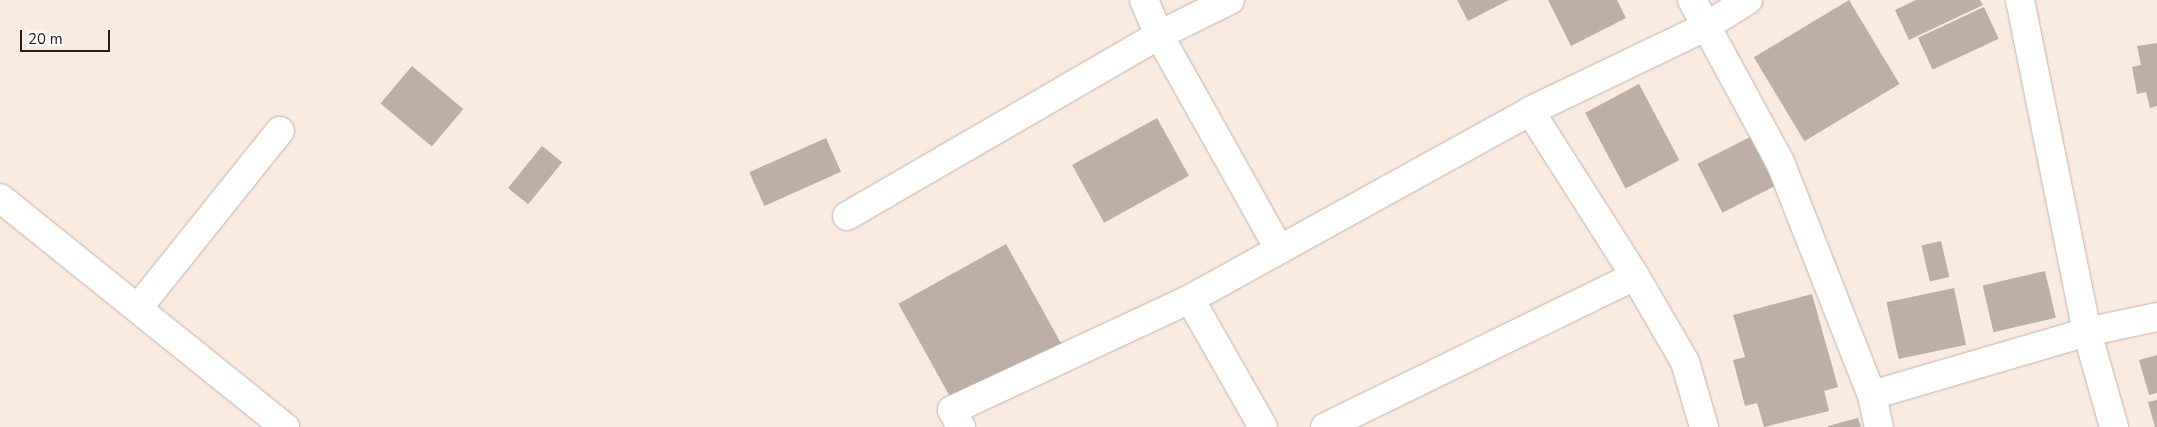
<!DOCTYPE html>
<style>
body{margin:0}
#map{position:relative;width:2157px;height:427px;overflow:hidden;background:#faebe0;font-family:"Nunito Sans",sans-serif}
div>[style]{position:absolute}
.building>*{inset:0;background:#bdafa5;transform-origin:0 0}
.roads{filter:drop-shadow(0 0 1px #c2b4aa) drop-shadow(0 0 1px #c2b4aa)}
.minor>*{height:28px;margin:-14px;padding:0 14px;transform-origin:14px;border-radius:14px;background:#fff}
span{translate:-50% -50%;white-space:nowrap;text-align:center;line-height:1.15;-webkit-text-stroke:4px #fff;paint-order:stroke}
.scale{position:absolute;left:20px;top:30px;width:90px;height:22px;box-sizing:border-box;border:2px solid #25201c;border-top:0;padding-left:6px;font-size:15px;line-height:18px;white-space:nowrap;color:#25201c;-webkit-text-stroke:4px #fff;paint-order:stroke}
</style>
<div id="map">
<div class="building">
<i style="clip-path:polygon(1457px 0,1509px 0,1468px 21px)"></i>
<i style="clip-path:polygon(1548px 0,1617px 0,1626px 18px,1571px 46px)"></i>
<i style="left:1849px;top:0;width:98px;height:111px;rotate:59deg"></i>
<i style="clip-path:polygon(1916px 0,1980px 0,1983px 5px,1909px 40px,1895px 10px)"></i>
<i style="left:1984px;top:7px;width:35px;height:73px;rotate:65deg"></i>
<i style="clip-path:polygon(2157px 43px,2157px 106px,2150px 108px,2146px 92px,2137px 94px,2132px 67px,2141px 65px,2137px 46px)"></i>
<i style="left:412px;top:66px;width:67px;height:49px;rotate:40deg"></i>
<i style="left:1639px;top:84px;width:86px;height:61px;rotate:62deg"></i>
<i style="left:1157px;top:118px;width:66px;height:97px;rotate:61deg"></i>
<i style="left:1750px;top:137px;width:55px;height:59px;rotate:63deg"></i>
<i style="left:826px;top:138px;width:37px;height:84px;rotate:66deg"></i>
<i style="left:542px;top:146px;width:26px;height:54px;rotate:39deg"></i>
<i style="left:1941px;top:241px;width:37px;height:20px;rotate:77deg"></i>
<i style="left:1006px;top:244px;width:114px;height:123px;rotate:61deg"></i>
<i style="left:2045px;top:271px;width:48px;height:64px;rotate:77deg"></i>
<i style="left:1954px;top:288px;width:58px;height:69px;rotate:78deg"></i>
<i style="clip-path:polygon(1812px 294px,1838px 387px,1824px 391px,1829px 411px,1764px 427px,1757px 403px,1745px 406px,1733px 360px,1745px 357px,1733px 315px)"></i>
<i style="clip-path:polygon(2157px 355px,2157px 393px,2149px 395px,2139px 360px)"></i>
<i style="clip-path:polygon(2157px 400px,2157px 427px,2155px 427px,2148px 402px)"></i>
<i style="clip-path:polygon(1858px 418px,1861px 427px,1828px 427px,1828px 426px)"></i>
</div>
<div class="roads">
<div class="minor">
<i style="left:1144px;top:0;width:38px;rotate:67deg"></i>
<i style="left:1159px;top:35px;width:245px;rotate:60.7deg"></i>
<i style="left:1692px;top:0;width:184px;rotate:61.5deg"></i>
<i style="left:1780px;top:162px;width:251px;rotate:68.5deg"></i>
<i style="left:1872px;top:395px;width:33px;rotate:78deg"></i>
<i style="left:2020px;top:0;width:339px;rotate:78.6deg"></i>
<i style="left:2087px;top:332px;width:99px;rotate:74.1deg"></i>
<i style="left:1530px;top:111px;width:194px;rotate:-25.6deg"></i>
<i style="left:1705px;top:27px;width:51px;rotate:-32.1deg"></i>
<i style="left:0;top:198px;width:366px;rotate:38.8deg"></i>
<i style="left:847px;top:216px;width:361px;rotate:-30.1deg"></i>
<i style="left:1159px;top:35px;width:79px;rotate:-26.2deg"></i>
<i style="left:1635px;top:276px;width:99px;rotate:59.8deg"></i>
<i style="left:1685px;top:362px;width:68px;rotate:73.7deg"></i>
<i style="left:1190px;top:299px;width:389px;rotate:-28.9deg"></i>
<i style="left:1530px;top:111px;width:196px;rotate:57.5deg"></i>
<i style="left:1635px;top:276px;width:345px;rotate:154deg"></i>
<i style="left:138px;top:308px;width:227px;rotate:-51.3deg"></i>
<i style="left:1872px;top:395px;width:224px;rotate:-16.3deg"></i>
<i style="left:2087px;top:332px;width:72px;rotate:-12.1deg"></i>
<i style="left:961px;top:427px;width:19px;rotate:-118deg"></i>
<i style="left:952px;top:410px;width:263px;rotate:-25deg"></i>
<i style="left:1190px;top:299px;width:147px;rotate:60.3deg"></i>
</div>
</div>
<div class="scale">20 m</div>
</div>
